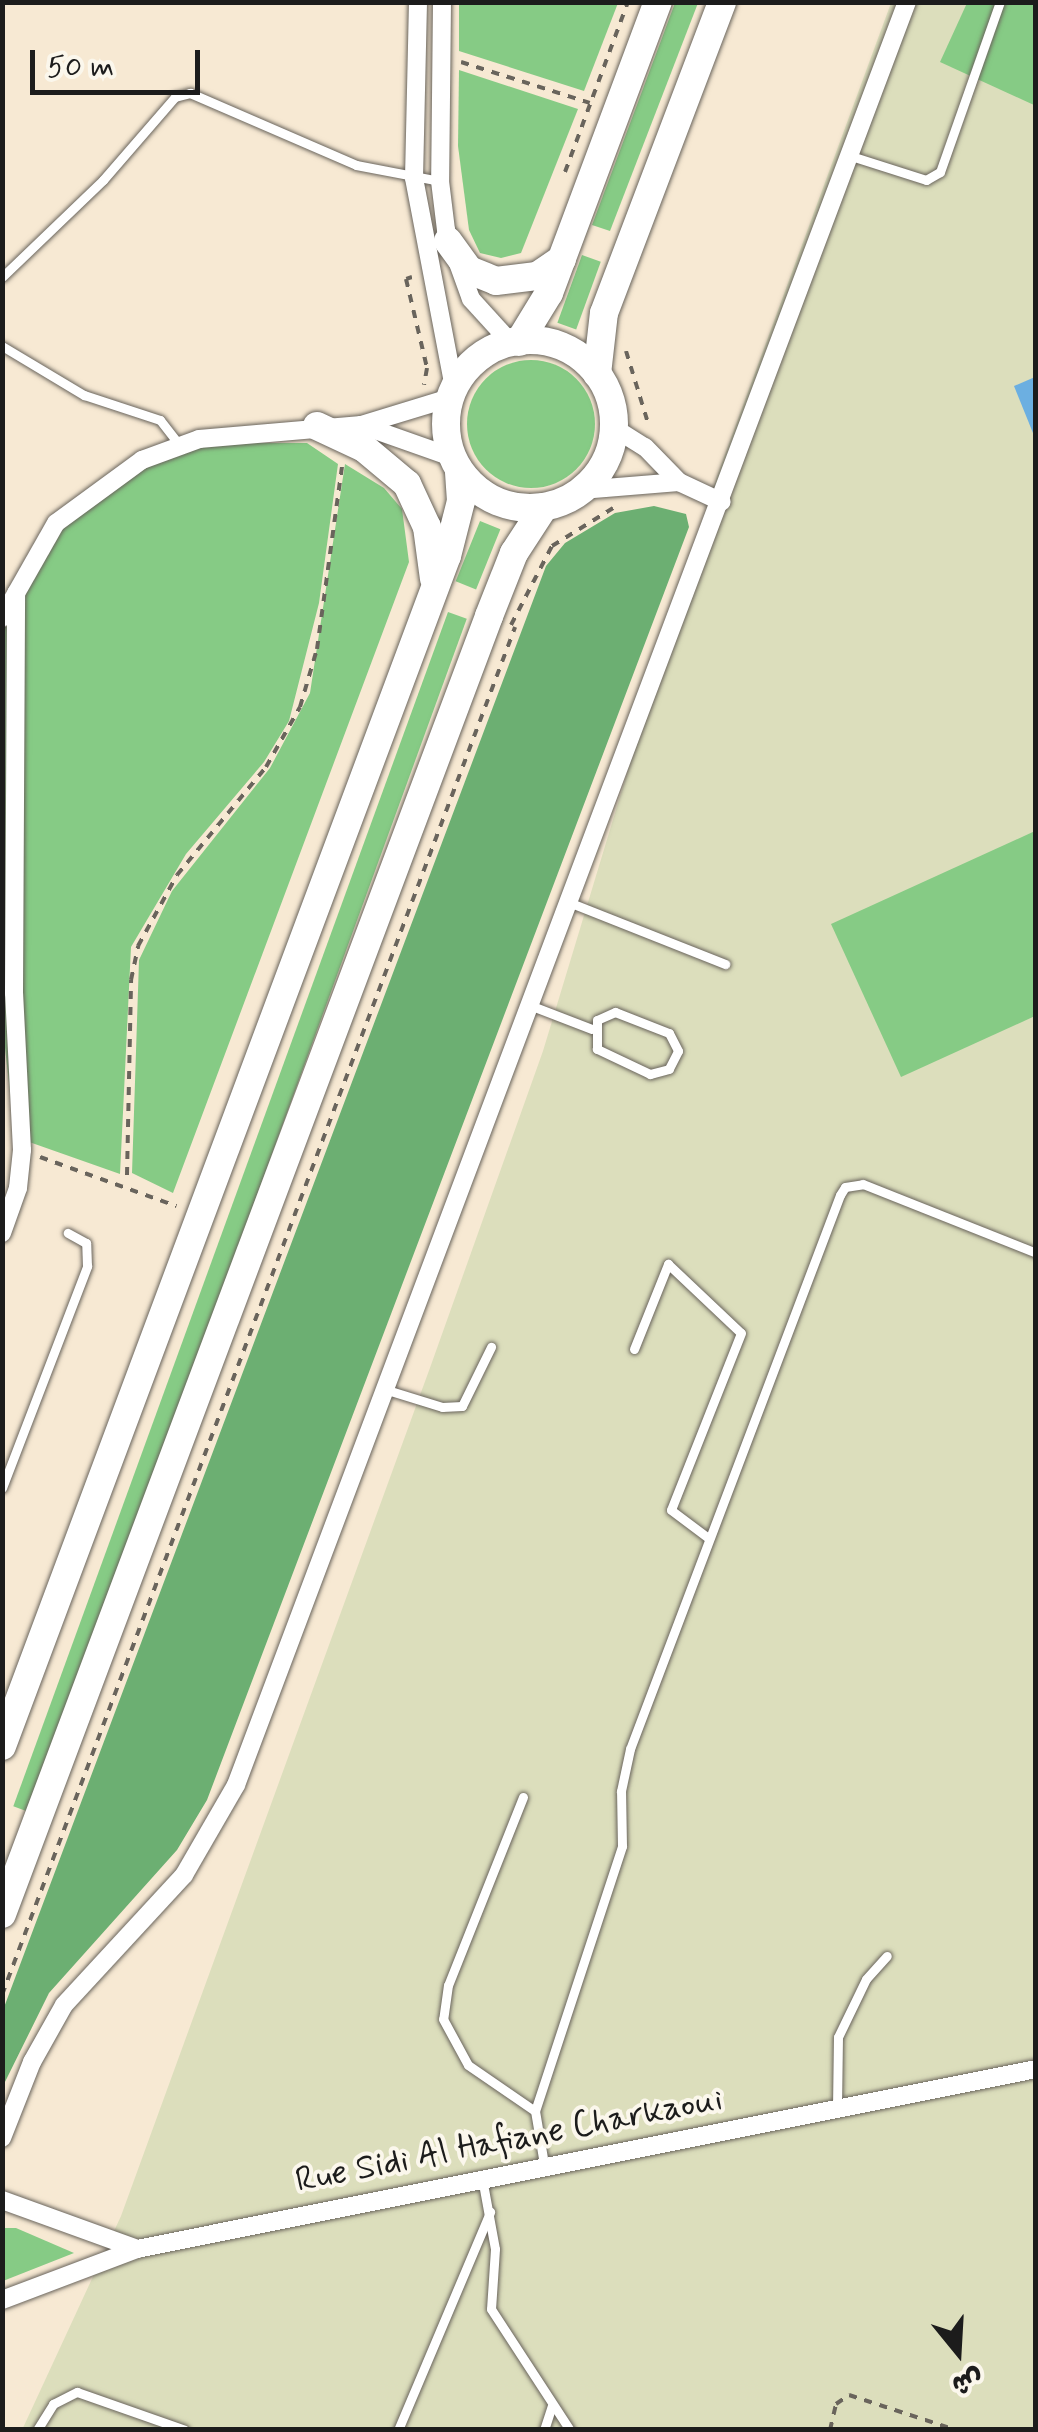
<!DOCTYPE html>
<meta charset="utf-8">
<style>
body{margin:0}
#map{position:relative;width:1038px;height:2432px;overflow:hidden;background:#f7e9d3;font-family:Mynerve,"Playpen Sans Arabic",sans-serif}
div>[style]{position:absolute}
.built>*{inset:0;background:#dcdebc}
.green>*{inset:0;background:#86cb85;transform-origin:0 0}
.round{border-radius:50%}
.forest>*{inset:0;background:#6caf72}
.water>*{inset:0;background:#6cafe1}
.path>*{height:4px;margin-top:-2px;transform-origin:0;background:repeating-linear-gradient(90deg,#69645c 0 8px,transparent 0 16px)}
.roads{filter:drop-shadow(0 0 2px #69645c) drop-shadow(0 0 2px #69645c)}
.service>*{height:9px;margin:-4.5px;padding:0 4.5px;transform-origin:4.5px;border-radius:4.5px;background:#fff}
.minor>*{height:18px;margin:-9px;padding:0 9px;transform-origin:9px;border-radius:9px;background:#fff}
.primary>*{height:28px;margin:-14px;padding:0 14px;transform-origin:14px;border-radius:14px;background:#fff}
.primary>.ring{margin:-14px;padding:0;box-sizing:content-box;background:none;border:28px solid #fff;border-radius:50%}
span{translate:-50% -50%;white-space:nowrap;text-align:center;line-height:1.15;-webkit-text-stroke:8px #fbf7ec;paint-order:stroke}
.street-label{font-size:35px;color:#1c1c1c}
.frame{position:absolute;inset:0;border:5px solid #1c1c1c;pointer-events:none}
.north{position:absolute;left:908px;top:2302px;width:100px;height:100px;-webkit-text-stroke:8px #fbf7ec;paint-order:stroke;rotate:162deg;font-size:28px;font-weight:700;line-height:40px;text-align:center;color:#1c1c1c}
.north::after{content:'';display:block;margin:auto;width:35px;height:45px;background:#1c1c1c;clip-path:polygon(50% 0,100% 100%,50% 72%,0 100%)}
.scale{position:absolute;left:30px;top:50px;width:170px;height:45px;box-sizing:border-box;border:5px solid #1c1c1c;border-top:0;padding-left:12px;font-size:30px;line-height:35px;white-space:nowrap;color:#1c1c1c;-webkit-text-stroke:8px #fbf7ec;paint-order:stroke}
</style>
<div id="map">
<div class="built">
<i style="clip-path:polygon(891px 3px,1035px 3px,1035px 2429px,22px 2430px,121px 2216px,431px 1365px,543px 1051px,717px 476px)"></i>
</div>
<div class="green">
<i style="clip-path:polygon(459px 3px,459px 2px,618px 3px,584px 91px,459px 51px)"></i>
<i style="clip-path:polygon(675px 3px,698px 3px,610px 231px,592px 225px)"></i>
<i style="clip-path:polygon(967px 3px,1035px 3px,1034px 105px,940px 62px)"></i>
<i style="clip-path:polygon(459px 70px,578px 109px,521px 253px,501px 258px,480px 253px,469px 230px,458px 146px)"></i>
<i style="left:582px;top:255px;width:20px;height:72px;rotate:20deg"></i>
<i class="round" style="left:467px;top:360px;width:128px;height:128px"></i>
<i style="clip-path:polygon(236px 443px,307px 443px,338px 464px,319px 603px,289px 721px,264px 762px,186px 854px,131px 947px,120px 1174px,15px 1137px,3px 1030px,2px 634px,46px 543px,121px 476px,193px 447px)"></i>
<i style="clip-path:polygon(345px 464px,384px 488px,402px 509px,409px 562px,173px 1193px,132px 1173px,139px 960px,172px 891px,270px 768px,310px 693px)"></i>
<i style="left:480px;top:521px;width:22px;height:65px;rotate:22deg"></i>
<i style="left:448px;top:612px;width:20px;height:1271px;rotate:20deg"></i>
<i style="clip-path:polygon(1035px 831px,1035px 1016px,901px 1077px,831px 924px)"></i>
<i style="clip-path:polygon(3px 2228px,16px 2228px,74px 2253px,3px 2281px)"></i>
</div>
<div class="forest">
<i style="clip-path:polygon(654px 506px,686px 514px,689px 527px,207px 1800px,177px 1850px,49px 1993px,3px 2086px,3px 2010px,546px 566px,565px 543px,615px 513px)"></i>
</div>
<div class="water">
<i style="clip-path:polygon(1035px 377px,1035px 438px,1014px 386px)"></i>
</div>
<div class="path">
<i style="left:461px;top:62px;width:135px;rotate:17.6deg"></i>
<i style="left:565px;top:172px;width:181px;rotate:-69.7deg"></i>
<i style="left:412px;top:277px;width:6px;rotate:162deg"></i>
<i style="left:406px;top:279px;width:91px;rotate:76.7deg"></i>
<i style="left:427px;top:368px;width:17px;rotate:100deg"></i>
<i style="left:626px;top:351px;width:75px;rotate:73deg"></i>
<i style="left:511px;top:625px;width:89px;rotate:-62.6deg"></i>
<i style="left:552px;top:546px;width:72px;rotate:-31.9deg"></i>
<i style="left:40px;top:1157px;width:145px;rotate:19.8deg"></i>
<i style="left:127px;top:1175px;width:195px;rotate:-88.8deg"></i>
<i style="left:131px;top:980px;width:35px;rotate:-78deg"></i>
<i style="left:138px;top:946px;width:81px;rotate:-61.2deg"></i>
<i style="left:177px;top:875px;width:140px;rotate:-50.5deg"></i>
<i style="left:266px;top:767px;width:69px;rotate:-60.5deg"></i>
<i style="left:300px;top:707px;width:60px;rotate:-73.7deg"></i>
<i style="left:317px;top:649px;width:185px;rotate:-82.2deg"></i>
<i style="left:2px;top:1995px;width:1461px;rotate:-69.44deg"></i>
<i style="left:830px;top:2430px;width:27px;rotate:-77deg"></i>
<i style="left:836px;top:2404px;width:16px;rotate:-35deg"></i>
<i style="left:849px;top:2395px;width:113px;rotate:18.1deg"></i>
</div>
<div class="roads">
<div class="service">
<i style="left:851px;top:156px;width:79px;rotate:17.7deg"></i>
<i style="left:926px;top:180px;width:16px;rotate:-30deg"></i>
<i style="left:940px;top:172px;width:180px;rotate:-70.6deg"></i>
<i style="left:2px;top:277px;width:140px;rotate:-43.8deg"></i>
<i style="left:103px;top:180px;width:110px;rotate:-49.1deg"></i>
<i style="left:175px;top:97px;width:16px;rotate:-15deg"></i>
<i style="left:190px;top:93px;width:181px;rotate:23.4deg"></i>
<i style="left:356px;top:165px;width:86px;rotate:10.8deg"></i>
<i style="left:2px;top:346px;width:96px;rotate:30.9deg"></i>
<i style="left:84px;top:395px;width:80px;rotate:18.2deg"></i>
<i style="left:160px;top:420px;width:31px;rotate:52deg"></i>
<i style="left:571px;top:903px;width:166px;rotate:21.6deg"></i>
<i style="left:532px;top:1006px;width:64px;rotate:21deg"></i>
<i style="left:615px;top:1012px;width:58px;rotate:21.3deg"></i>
<i style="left:669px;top:1033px;width:20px;rotate:63deg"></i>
<i style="left:678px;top:1051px;width:20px;rotate:117deg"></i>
<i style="left:669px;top:1069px;width:20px;rotate:165deg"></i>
<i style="left:650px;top:1074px;width:59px;rotate:-154.7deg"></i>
<i style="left:597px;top:1049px;width:29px;rotate:-90deg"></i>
<i style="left:597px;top:1020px;width:20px;rotate:-24deg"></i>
<i style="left:634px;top:1349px;width:92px;rotate:-68.2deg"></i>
<i style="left:668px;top:1264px;width:100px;rotate:43.4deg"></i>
<i style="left:741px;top:1333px;width:190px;rotate:111.6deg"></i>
<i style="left:671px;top:1510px;width:45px;rotate:36.9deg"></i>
<i style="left:384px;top:1389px;width:61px;rotate:17.2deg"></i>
<i style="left:442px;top:1407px;width:20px;rotate:-3deg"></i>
<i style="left:462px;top:1406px;width:66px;rotate:-63.8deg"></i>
<i style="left:2px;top:1488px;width:238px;rotate:-69deg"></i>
<i style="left:87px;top:1266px;width:23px;rotate:-92deg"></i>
<i style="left:86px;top:1243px;width:21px;rotate:-151deg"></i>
<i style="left:523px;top:1797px;width:202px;rotate:111.7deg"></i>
<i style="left:448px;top:1985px;width:34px;rotate:98deg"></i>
<i style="left:443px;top:2019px;width:52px;rotate:61.5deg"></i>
<i style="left:468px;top:2065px;width:81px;rotate:34.5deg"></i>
<i style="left:837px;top:2108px;width:71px;rotate:-89.2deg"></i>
<i style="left:838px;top:2037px;width:64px;rotate:-64.2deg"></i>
<i style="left:866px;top:1979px;width:31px;rotate:-48deg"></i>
<i style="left:544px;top:2164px;width:54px;rotate:-99.6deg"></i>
<i style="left:535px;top:2111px;width:279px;rotate:-71.8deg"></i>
<i style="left:622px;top:1846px;width:55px;rotate:-91deg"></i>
<i style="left:621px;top:1791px;width:43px;rotate:-77.9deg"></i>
<i style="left:630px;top:1749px;width:592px;rotate:-69.24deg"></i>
<i style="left:840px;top:1195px;width:9px;rotate:-58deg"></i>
<i style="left:845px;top:1187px;width:18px;rotate:-9deg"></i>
<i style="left:863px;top:1184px;width:186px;rotate:21.7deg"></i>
<i style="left:482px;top:2178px;width:72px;rotate:79.6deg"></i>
<i style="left:495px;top:2249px;width:60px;rotate:93.8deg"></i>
<i style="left:491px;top:2309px;width:145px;rotate:56.9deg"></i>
<i style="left:37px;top:2430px;width:31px;rotate:-58deg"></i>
<i style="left:53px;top:2404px;width:27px;rotate:-27deg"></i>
<i style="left:77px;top:2392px;width:114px;rotate:19.4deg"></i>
<i style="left:398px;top:2430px;width:237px;rotate:-67.1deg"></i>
<i style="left:544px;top:2430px;width:25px;rotate:-72deg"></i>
</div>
<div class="minor">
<i style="left:418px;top:2px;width:176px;rotate:91.3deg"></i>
<i style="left:414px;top:178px;width:214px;rotate:79.2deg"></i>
<i style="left:442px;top:2px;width:179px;rotate:90.6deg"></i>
<i style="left:440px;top:181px;width:49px;rotate:83deg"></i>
<i style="left:446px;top:230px;width:73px;rotate:70.1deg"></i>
<i style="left:471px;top:299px;width:59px;rotate:47.7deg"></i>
<i style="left:361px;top:425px;width:96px;rotate:19.4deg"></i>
<i style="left:614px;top:428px;width:36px;rotate:32deg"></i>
<i style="left:645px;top:447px;width:49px;rotate:45.8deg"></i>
<i style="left:581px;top:490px;width:98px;rotate:-4.7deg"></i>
<i style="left:679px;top:482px;width:47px;rotate:24.9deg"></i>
<i style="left:2px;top:618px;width:109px;rotate:-60.4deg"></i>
<i style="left:56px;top:523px;width:107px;rotate:-36.2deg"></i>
<i style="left:142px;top:460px;width:61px;rotate:-20.2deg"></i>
<i style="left:199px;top:439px;width:163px;rotate:-4.9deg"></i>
<i style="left:361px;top:425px;width:93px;rotate:-16.9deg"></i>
<i style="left:2px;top:1233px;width:48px;rotate:-70.4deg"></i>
<i style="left:18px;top:1188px;width:38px;rotate:-84deg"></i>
<i style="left:22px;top:1150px;width:157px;rotate:-92.9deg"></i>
<i style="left:14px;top:993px;width:400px;rotate:-89.7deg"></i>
<i style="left:2px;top:2138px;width:82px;rotate:-68.5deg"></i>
<i style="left:32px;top:2062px;width:65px;rotate:-60.7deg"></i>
<i style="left:64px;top:2005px;width:177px;rotate:-47.3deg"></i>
<i style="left:184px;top:1875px;width:104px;rotate:-60deg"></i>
<i style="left:236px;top:1785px;width:1905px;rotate:-69.38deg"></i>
<i style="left:2px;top:2200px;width:144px;rotate:19.9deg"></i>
<i style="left:2px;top:2300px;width:144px;rotate:-20.7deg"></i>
<i style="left:137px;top:2249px;width:917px;rotate:-11.32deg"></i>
</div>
<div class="primary">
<i style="left:448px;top:241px;width:36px;rotate:54deg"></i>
<i style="left:469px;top:270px;width:29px;rotate:22deg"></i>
<i style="left:496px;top:281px;width:41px;rotate:-7deg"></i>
<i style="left:537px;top:276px;width:30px;rotate:-34deg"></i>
<i class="ring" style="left:446px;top:340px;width:140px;height:140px"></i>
<i style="left:519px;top:342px;width:57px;rotate:-58.5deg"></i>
<i style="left:549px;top:293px;width:311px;rotate:-69.5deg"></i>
<i style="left:597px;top:374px;width:61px;rotate:-83.5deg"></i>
<i style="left:604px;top:313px;width:333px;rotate:-69.2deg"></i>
<i style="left:317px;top:426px;width:52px;rotate:25.1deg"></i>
<i style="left:364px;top:448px;width:56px;rotate:39.9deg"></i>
<i style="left:407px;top:484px;width:47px;rotate:65.1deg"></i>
<i style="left:427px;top:527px;width:52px;rotate:82.3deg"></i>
<i style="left:2px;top:1746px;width:1270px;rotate:-69.5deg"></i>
<i style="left:447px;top:556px;width:57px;rotate:-75.7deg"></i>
<i style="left:461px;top:501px;width:31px;rotate:-94deg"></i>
<i style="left:2px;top:1914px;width:1386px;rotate:-69.43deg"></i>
<i style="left:489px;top:616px;width:68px;rotate:-68.4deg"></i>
<i style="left:514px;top:553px;width:55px;rotate:-56.9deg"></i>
</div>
</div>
<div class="street-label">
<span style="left:509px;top:2140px;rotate:-11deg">Rue Sidi Al Hafiane Charkaoui</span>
</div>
<div class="frame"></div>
<div class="north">ش</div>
<div class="scale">50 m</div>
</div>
